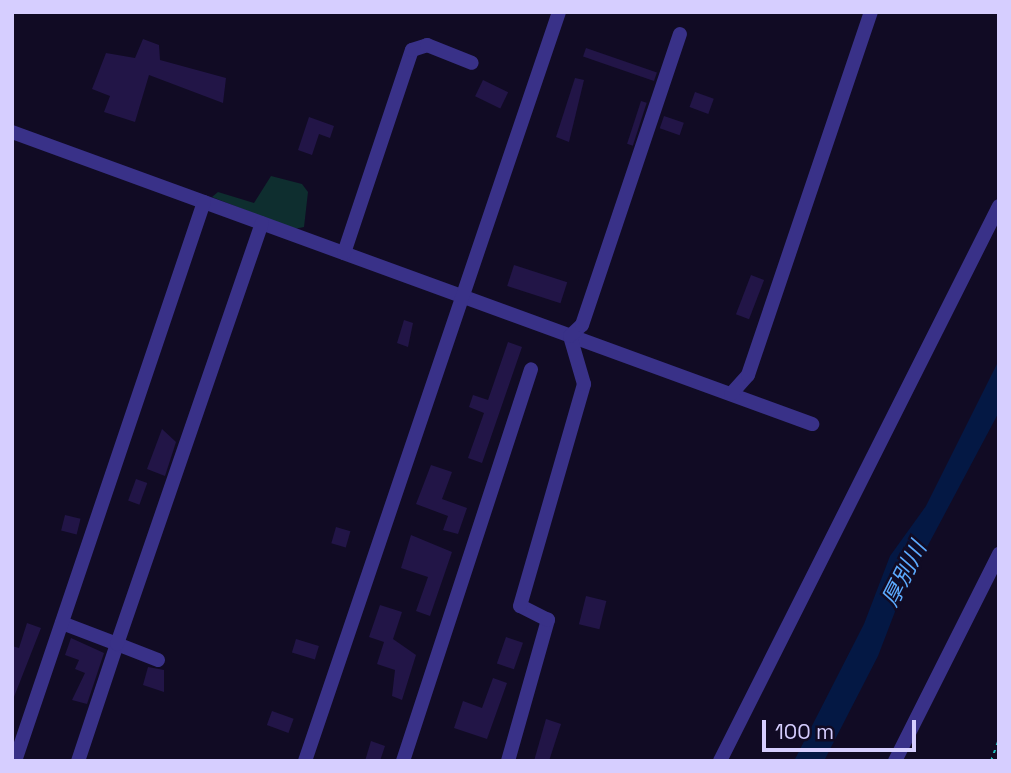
<!DOCTYPE html>
<meta charset="utf-8">
<style>
body{margin:0}
#map{position:relative;width:1011px;height:773px;overflow:hidden;background:#110b24;font-family:"Space Grotesk","Noto Sans JP",sans-serif}
div>[style]{position:absolute}
.green>*{inset:0;background:#0e2e2f}
.water>*{inset:0;background:#041844}
.building>*{inset:0;background:#221547;transform-origin:0 0}
.path>*{height:2px;margin-top:-1px;transform-origin:0;background:repeating-linear-gradient(90deg,#21c1bf 0 3.5px,transparent 0 8.5px)}
.minor>*{height:14px;margin:-7px;padding:0 7px;transform-origin:7px;border-radius:7px;background:#393188}
span{translate:-50% -50%;white-space:nowrap;text-align:center;line-height:1.15;-webkit-text-stroke:5px #110b24;paint-order:stroke}
.water-label{font-size:23px;color:#5cabff;font-style:italic}
.frame{position:absolute;inset:0;border:14px solid #d6ceff;pointer-events:none}
.scale{position:absolute;left:762px;top:720px;width:154px;height:32px;box-sizing:border-box;border:4px solid #d6ceff;border-top:0;padding-left:9px;font-size:21px;line-height:24px;white-space:nowrap;color:#d6ceff;-webkit-text-stroke:5px #110b24;paint-order:stroke}
</style>
<div id="map">
<div class="green">
<i style="clip-path:polygon(271px 176px,302px 184px,308px 192px,304px 227px,294px 229px,212px 197px,218px 192px,254px 203px)"></i>
</div>
<div class="water">
<i style="clip-path:polygon(999px 360px,999px 412px,901px 596px,878px 656px,824px 761px,794px 761px,864px 624px,890px 556px,926px 506px)"></i>
</div>
<div class="building">
<i style="clip-path:polygon(143px 39px,159px 45px,160px 60px,226px 78px,223px 103px,149px 75px,135px 122px,104px 112px,110px 96px,92px 89px,106px 53px,135px 58px)"></i>
<i style="left:586px;top:48px;width:75px;height:9px;rotate:19deg"></i>
<i style="clip-path:polygon(575px 78px,584px 80px,569px 142px,556px 137px)"></i>
<i style="left:483px;top:80px;width:28px;height:18px;rotate:26deg"></i>
<i style="left:695px;top:92px;width:20px;height:16px;rotate:20deg"></i>
<i style="left:641px;top:101px;width:6px;height:45px;rotate:18deg"></i>
<i style="left:664px;top:116px;width:21px;height:13px;rotate:19deg"></i>
<i style="clip-path:polygon(309px 117px,334px 126px,330px 138px,319px 134px,312px 155px,298px 150px)"></i>
<i style="left:514px;top:265px;width:56px;height:22px;rotate:18deg"></i>
<i style="left:751px;top:275px;width:14px;height:42px;rotate:21deg"></i>
<i style="clip-path:polygon(404px 320px,413px 323px,408px 347px,397px 343px)"></i>
<i style="clip-path:polygon(508px 342px,522px 347px,482px 463px,468px 458px,484px 413px,469px 407px,473px 395px,488px 400px)"></i>
<i style="clip-path:polygon(162px 429px,176px 442px,165px 476px,147px 469px)"></i>
<i style="clip-path:polygon(431px 465px,452px 472px,442px 499px,467px 508px,458px 534px,443px 530px,448px 516px,416px 504px)"></i>
<i style="left:136px;top:479px;width:12px;height:23px;rotate:20deg"></i>
<i style="left:65px;top:515px;width:16px;height:16px;rotate:14deg"></i>
<i style="left:336px;top:527px;width:15px;height:17px;rotate:16deg"></i>
<i style="clip-path:polygon(411px 535px,452px 552px,430px 616px,416px 611px,428px 577px,401px 568px)"></i>
<i style="left:586px;top:596px;width:21px;height:29px;rotate:14deg"></i>
<i style="clip-path:polygon(380px 605px,402px 612px,393px 639px,416px 655px,402px 700px,392px 696px,395px 670px,377px 664px,384px 642px,369px 637px)"></i>
<i style="clip-path:polygon(27px 623px,41px 628px,12px 702px,12px 646px,19px 648px)"></i>
<i style="left:506px;top:637px;width:18px;height:28px;rotate:19deg"></i>
<i style="clip-path:polygon(71px 638px,104px 653px,87px 704px,72px 700px,85px 673px,75px 669px,79px 660px,65px 655px)"></i>
<i style="left:296px;top:639px;width:24px;height:14px;rotate:17deg"></i>
<i style="clip-path:polygon(148px 667px,164px 670px,164px 692px,143px 685px)"></i>
<i style="clip-path:polygon(493px 678px,507px 683px,487px 739px,454px 728px,463px 701px,482px 708px)"></i>
<i style="left:272px;top:711px;width:23px;height:15px;rotate:20deg"></i>
<i style="clip-path:polygon(546px 719px,561px 724px,549px 761px,534px 761px)"></i>
<i style="clip-path:polygon(371px 741px,385px 746px,380px 761px,365px 761px)"></i>
</div>
<div class="path">
<i style="left:991px;top:761px;width:23px;rotate:-70deg"></i>
</div>
<div class="minor">
<i style="left:12px;top:132px;width:852px;rotate:20.05deg"></i>
<i style="left:344px;top:253px;width:214px;rotate:-71.5deg"></i>
<i style="left:412px;top:50px;width:16px;rotate:-18deg"></i>
<i style="left:427px;top:45px;width:48px;rotate:21.8deg"></i>
<i style="left:731px;top:394px;width:25px;rotate:-48deg"></i>
<i style="left:748px;top:375px;width:383px;rotate:-71.3deg"></i>
<i style="left:62px;top:623px;width:59px;rotate:20.9deg"></i>
<i style="left:117px;top:644px;width:123px;rotate:108.4deg"></i>
<i style="left:158px;top:660px;width:44px;rotate:-158.7deg"></i>
<i style="left:117px;top:644px;width:445px;rotate:-71deg"></i>
<i style="left:15px;top:761px;width:590px;rotate:-71.32deg"></i>
<i style="left:305px;top:761px;width:791px;rotate:-71.27deg"></i>
<i style="left:403px;top:761px;width:412px;rotate:-71.9deg"></i>
<i style="left:508px;top:761px;width:147px;rotate:-74.2deg"></i>
<i style="left:548px;top:620px;width:31px;rotate:-153deg"></i>
<i style="left:520px;top:606px;width:231px;rotate:-73.9deg"></i>
<i style="left:584px;top:384px;width:50px;rotate:-106.3deg"></i>
<i style="left:570px;top:336px;width:16px;rotate:-43deg"></i>
<i style="left:582px;top:325px;width:307px;rotate:-71.4deg"></i>
<i style="left:720px;top:761px;width:621px;rotate:-63.31deg"></i>
<i style="left:895px;top:761px;width:232px;rotate:-63.3deg"></i>
</div>
<div class="water-label">
<span style="left:904px;top:574px;rotate:-63deg">厚別川</span>
</div>
<div class="frame"></div>
<div class="scale">100 m</div>
</div>
